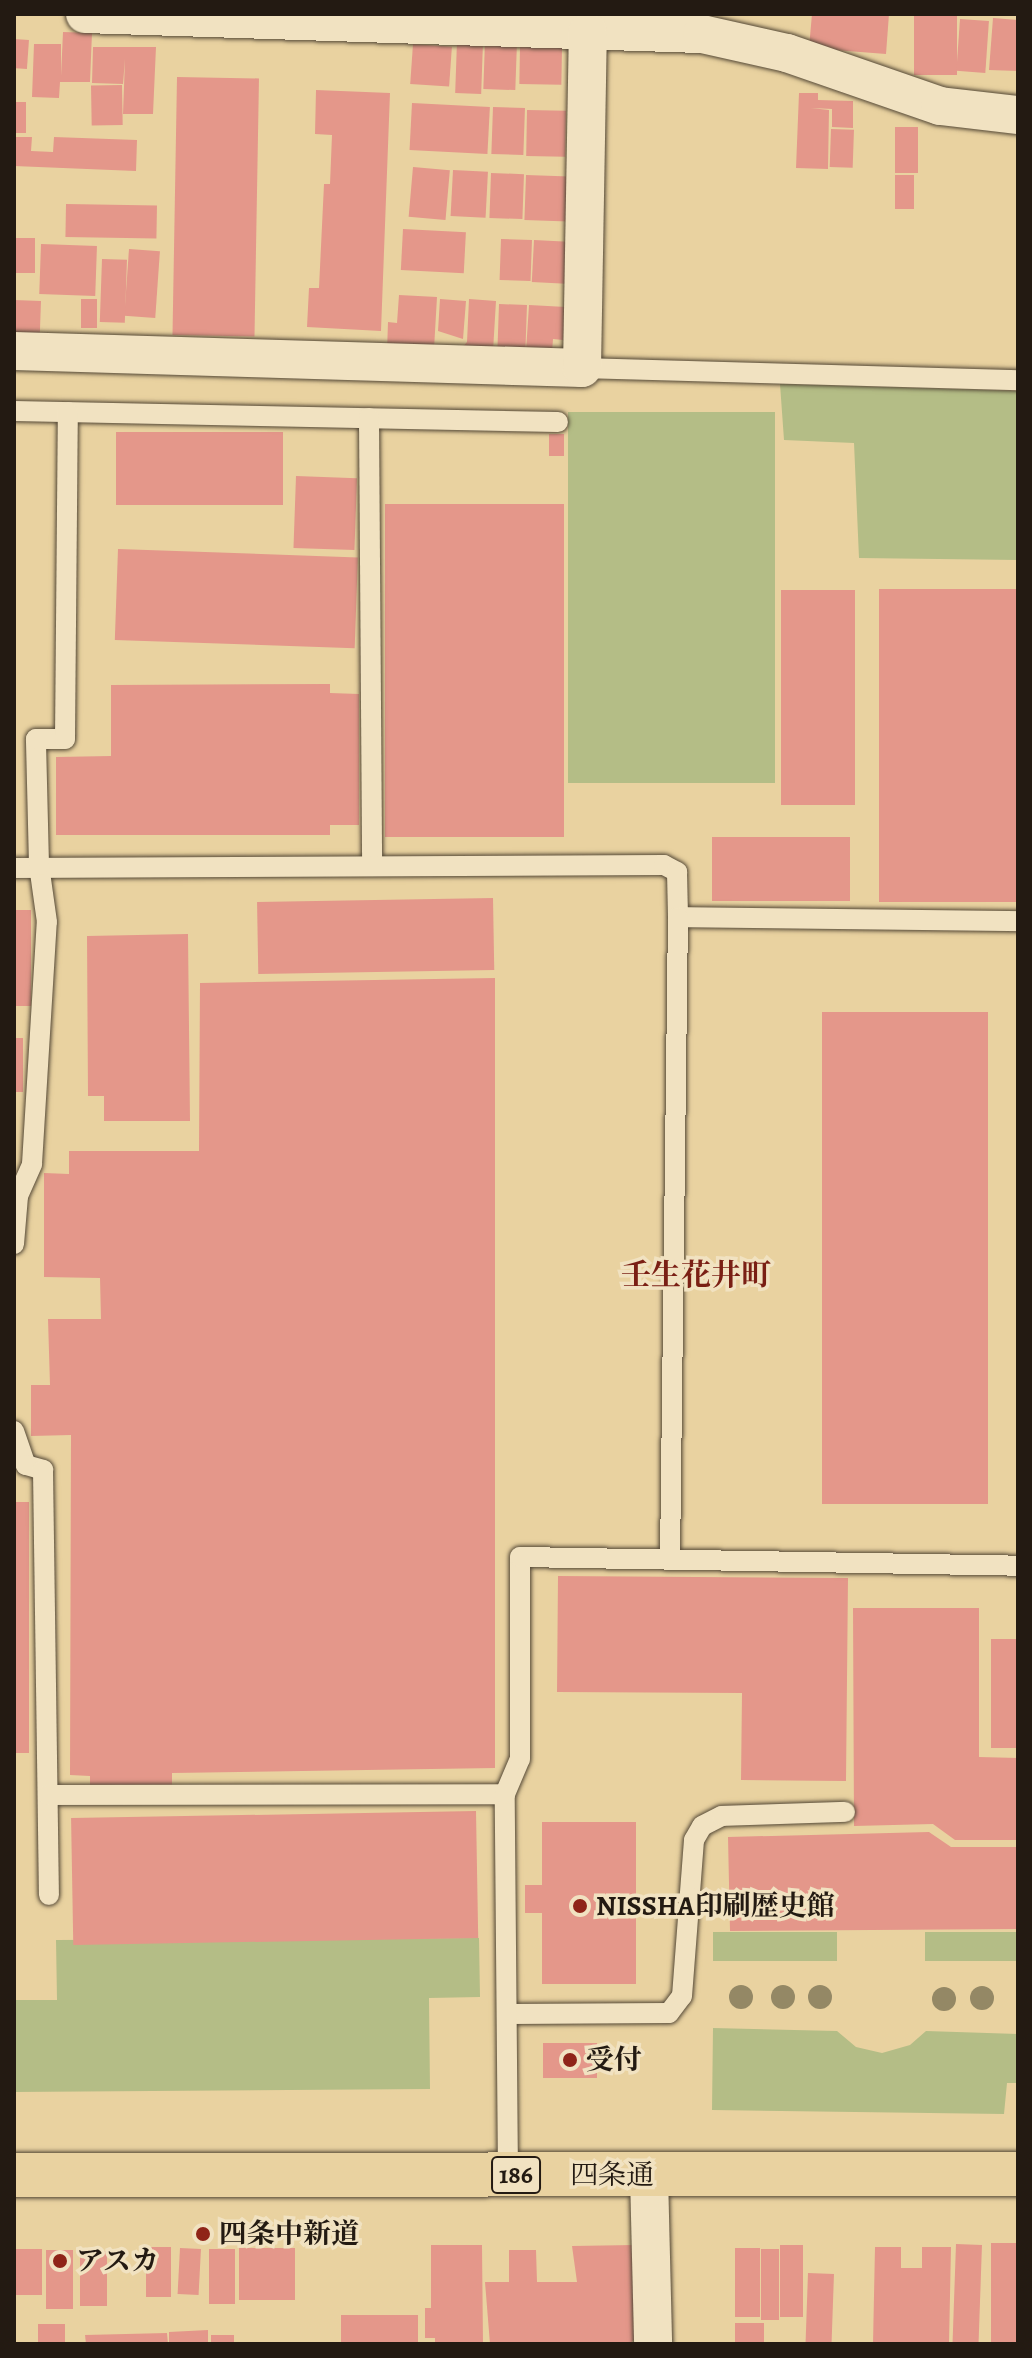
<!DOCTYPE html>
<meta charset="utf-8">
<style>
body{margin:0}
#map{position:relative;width:1032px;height:2358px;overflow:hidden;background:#e9d2a0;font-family:Alegreya,"Noto Serif JP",serif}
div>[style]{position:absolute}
.green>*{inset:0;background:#b4bd86;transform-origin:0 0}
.building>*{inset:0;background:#e4978a;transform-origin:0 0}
.roads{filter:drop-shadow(0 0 2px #544836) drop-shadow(0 0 2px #544836)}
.lane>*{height:20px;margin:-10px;padding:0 10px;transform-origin:10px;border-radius:10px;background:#f1e2c1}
.street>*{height:38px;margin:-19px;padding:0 19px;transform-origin:19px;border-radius:19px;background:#f1e2c1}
.primary>*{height:44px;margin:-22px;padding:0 22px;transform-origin:22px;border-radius:22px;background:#e9d2a0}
.trees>*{width:24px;height:24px;margin:-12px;border-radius:50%;background:#948865}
.dots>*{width:22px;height:22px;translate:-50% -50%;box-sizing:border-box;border:4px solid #f1e2c1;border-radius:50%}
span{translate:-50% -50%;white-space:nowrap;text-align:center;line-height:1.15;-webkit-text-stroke:7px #f1e2c1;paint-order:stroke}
.shield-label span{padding:2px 6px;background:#f1e2c1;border:2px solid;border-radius:6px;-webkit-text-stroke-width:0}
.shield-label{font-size:26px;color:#231a12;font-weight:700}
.poi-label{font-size:28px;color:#231a12;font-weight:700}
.left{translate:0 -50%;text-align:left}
.street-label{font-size:28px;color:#231a12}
.neighbourhood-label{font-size:30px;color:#7a1f14;font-weight:700}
.frame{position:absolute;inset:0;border:16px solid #231a12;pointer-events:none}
</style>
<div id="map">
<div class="green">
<i style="clip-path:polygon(780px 384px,1018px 391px,1018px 560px,859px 558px,854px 443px,784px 440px)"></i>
<i style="left:568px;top:412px;width:207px;height:371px"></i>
<i style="left:837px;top:1932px;width:29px;height:124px;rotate:90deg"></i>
<i style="left:925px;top:1932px;width:93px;height:29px"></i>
<i style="clip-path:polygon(479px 1938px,480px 1997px,429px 1998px,430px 2089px,14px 2092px,14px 2000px,57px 2000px,56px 1940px)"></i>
<i style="clip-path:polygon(713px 2028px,837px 2031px,856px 2047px,882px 2053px,910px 2045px,926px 2031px,1018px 2034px,1018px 2083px,1007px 2083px,1004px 2114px,712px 2110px)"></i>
</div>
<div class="building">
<i style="clip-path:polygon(812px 14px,889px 14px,886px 54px,809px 48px)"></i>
<i style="left:914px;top:14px;width:43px;height:61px"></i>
<i style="clip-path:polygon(993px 18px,1018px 20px,1018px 71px,989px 70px)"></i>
<i style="left:960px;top:19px;width:29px;height:52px;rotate:4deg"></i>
<i style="clip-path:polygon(63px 32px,92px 33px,90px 82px,60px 82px,59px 98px,32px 97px,34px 44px,61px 44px,61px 76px)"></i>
<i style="left:14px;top:39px;width:15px;height:29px;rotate:4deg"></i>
<i style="left:457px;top:41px;width:26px;height:52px;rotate:2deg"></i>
<i style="left:485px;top:41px;width:32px;height:48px;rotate:2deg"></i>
<i style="left:413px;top:44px;width:39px;height:40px;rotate:4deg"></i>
<i style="clip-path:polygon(93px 47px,156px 47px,153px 114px,123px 114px,125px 59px,123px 84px,92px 83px)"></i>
<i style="left:520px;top:47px;width:42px;height:37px;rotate:1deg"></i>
<i style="left:177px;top:77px;width:82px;height:258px;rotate:1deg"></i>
<i style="left:122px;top:85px;width:40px;height:31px;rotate:89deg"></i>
<i style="clip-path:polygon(316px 90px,390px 93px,381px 331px,307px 327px,309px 288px,319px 288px,324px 184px,330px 184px,332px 135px,315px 134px)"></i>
<i style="clip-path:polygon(799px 93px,818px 93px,818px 100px,853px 101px,853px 128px,832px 127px,832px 109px,811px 108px,829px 110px,828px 169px,796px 168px)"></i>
<i style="left:14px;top:102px;width:12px;height:31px"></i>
<i style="left:412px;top:103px;width:78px;height:47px;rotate:3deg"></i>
<i style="left:493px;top:107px;width:32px;height:47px;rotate:2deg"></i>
<i style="left:527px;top:110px;width:39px;height:46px;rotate:1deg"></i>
<i style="left:895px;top:127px;width:23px;height:46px"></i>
<i style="left:831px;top:129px;width:23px;height:38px;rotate:2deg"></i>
<i style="clip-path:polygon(14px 137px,32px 137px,31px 151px,53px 152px,54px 137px,137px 140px,136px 171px,14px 166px)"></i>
<i style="left:413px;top:167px;width:37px;height:50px;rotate:5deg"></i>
<i style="left:453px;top:170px;width:35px;height:46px;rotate:3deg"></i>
<i style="left:491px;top:173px;width:33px;height:45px;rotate:2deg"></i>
<i style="left:526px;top:175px;width:51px;height:45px;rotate:2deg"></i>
<i style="left:895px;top:175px;width:19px;height:34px"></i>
<i style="left:66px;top:204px;width:91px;height:33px;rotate:1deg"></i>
<i style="left:403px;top:229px;width:63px;height:41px;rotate:3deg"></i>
<i style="left:14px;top:238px;width:21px;height:35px"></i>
<i style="left:501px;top:239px;width:31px;height:41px;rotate:2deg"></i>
<i style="left:534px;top:240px;width:39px;height:42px;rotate:3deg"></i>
<i style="left:41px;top:244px;width:56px;height:50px;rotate:2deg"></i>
<i style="left:129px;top:249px;width:31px;height:67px;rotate:4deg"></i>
<i style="left:102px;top:259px;width:25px;height:63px;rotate:2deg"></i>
<i style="clip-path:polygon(399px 295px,437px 297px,434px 349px,387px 352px,388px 322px,397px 323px)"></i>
<i style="left:81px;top:299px;width:16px;height:29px"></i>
<i style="clip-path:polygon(440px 299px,466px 301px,463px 339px,438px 331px)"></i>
<i style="clip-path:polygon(469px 299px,496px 301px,493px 351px,461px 349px,467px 342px)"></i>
<i style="left:14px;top:300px;width:27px;height:37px;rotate:2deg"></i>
<i style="left:499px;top:304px;width:28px;height:50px;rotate:2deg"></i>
<i style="clip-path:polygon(529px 305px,566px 307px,563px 340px,553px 339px,552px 352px,526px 351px)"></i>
<i style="left:116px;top:432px;width:167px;height:73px"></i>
<i style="left:549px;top:434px;width:15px;height:22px"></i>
<i style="left:296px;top:476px;width:61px;height:72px;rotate:2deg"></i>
<i style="left:564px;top:504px;width:333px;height:179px;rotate:90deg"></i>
<i style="left:118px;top:549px;width:240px;height:91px;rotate:2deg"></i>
<i style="left:879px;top:589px;width:139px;height:313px"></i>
<i style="left:781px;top:590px;width:74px;height:215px"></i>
<i style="clip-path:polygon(330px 684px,330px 693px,359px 694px,359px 825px,330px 825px,330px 835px,56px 835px,56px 757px,111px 756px,111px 685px)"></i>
<i style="left:712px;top:837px;width:138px;height:64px"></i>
<i style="left:493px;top:898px;width:72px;height:236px;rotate:89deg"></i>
<i style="left:14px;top:910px;width:17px;height:96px"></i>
<i style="clip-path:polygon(188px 934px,190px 1121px,104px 1121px,104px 1096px,88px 1096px,87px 936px)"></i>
<i style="clip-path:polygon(495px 978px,495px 1768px,172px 1773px,172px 1788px,90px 1788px,90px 1776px,70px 1775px,71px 1435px,31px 1436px,31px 1385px,50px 1385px,48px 1319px,101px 1319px,100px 1278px,44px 1277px,44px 1173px,69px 1174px,69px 1151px,199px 1151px,200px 983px)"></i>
<i style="left:988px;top:1012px;width:492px;height:166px;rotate:90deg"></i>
<i style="left:14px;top:1038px;width:9px;height:54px"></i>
<i style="left:14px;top:1502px;width:15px;height:251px"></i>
<i style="clip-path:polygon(558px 1576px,848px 1578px,846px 1781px,741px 1780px,742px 1693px,557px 1692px)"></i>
<i style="clip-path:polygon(853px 1608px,979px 1608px,979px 1757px,1018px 1758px,1018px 1840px,955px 1840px,933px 1824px,854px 1826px)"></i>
<i style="left:991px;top:1639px;width:27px;height:109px"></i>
<i style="left:476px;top:1811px;width:127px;height:405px;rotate:89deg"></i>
<i style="clip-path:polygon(542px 1822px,636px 1822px,636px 1984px,542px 1984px,542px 1913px,525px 1913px,525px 1885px,542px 1885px)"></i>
<i style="clip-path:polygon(929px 1832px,951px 1847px,1018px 1847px,1018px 1929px,730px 1931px,728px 1837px)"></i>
<i style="left:543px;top:2043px;width:54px;height:35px"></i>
<i style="left:991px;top:2243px;width:27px;height:101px"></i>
<i style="left:956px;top:2244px;width:26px;height:100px;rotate:2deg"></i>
<i style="clip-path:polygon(431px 2245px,482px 2245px,483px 2344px,435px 2344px,435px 2338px,425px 2338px,425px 2308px,431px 2308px)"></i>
<i style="clip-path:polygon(634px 2245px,635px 2339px,629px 2344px,490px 2344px,485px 2282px,509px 2282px,509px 2250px,536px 2250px,537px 2282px,577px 2282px,572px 2246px)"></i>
<i style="left:780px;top:2245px;width:23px;height:72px"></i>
<i style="left:146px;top:2247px;width:25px;height:50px"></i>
<i style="clip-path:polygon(875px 2247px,901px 2247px,901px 2268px,922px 2268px,922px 2247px,951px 2247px,949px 2344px,873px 2344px)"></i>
<i style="left:180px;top:2248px;width:21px;height:46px;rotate:3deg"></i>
<i style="left:239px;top:2248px;width:56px;height:52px"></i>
<i style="left:735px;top:2248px;width:25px;height:69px"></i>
<i style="left:42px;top:2249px;width:46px;height:28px;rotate:90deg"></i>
<i style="left:209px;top:2249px;width:26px;height:55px"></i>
<i style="left:761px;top:2249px;width:18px;height:71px"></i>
<i style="left:46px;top:2250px;width:27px;height:59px"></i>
<i style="left:80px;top:2251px;width:27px;height:55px"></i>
<i style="left:808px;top:2273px;width:26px;height:71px;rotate:2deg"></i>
<i style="left:418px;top:2315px;width:29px;height:77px;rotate:90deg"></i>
<i style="left:735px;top:2323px;width:29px;height:21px"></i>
<i style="left:65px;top:2324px;width:20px;height:27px;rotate:90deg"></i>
<i style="clip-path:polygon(208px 2330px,208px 2344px,169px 2344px,169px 2332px)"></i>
<i style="clip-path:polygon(167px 2333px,168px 2344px,86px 2344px,85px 2335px)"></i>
<i style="left:211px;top:2335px;width:23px;height:9px"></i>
</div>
<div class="roads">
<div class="lane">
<i style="left:582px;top:368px;width:436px;rotate:1.6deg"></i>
<i style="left:14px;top:411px;width:544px;rotate:1.16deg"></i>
<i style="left:369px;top:418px;width:446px;rotate:89.6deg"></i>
<i style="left:14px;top:868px;width:650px;rotate:-0.26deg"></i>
<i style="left:664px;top:865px;width:15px;rotate:28deg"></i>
<i style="left:677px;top:872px;width:45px;rotate:88.7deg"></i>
<i style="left:678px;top:917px;width:340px;rotate:0.7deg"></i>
<i style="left:14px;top:1244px;width:48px;rotate:-85.2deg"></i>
<i style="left:18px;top:1196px;width:35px;rotate:-66deg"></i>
<i style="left:32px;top:1164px;width:242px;rotate:-86.5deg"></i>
<i style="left:47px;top:922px;width:58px;rotate:-98deg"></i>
<i style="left:39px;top:865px;width:126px;rotate:-91.4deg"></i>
<i style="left:36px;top:739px;width:29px"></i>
<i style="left:65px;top:739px;width:327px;rotate:-89.5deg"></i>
<i style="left:14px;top:1431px;width:36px;rotate:71deg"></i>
<i style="left:26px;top:1465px;width:18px;rotate:16deg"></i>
<i style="left:43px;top:1470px;width:425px;rotate:89.2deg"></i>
<i style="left:670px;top:1560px;width:643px;rotate:-89.29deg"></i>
<i style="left:48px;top:1795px;width:457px;rotate:-0.1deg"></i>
<i style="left:510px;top:2014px;width:159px;rotate:-0.4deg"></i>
<i style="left:669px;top:2013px;width:21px;rotate:-53deg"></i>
<i style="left:682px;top:1996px;width:156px;rotate:-85.6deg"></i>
<i style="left:694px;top:1840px;width:16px;rotate:-60deg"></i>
<i style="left:702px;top:1826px;width:22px;rotate:-27deg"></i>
<i style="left:722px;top:1816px;width:123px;rotate:-1.9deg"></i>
<i style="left:508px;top:2175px;width:381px;rotate:-90.5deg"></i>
<i style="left:505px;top:1794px;width:38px;rotate:-67deg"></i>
<i style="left:520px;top:1759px;width:202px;rotate:-90deg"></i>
<i style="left:520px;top:1557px;width:498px;rotate:1deg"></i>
</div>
<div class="street">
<i style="left:85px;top:14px;width:617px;rotate:1.86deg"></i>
<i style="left:702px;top:34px;width:87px;rotate:12.6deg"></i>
<i style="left:787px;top:53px;width:162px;rotate:19.1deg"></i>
<i style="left:940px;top:106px;width:79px;rotate:6.6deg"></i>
<i style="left:14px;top:351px;width:568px;rotate:1.71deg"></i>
<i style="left:582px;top:368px;width:336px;rotate:-89deg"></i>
<i style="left:649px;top:2175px;width:169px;rotate:88.6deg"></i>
</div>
<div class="primary">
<i style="left:14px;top:2175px;width:1004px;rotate:-0.06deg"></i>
</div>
</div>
<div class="trees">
<i style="left:741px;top:1997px"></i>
<i style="left:783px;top:1997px"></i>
<i style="left:820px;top:1997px"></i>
<i style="left:982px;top:1998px"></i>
<i style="left:944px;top:1999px"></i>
</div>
<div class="dots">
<i style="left:580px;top:1906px;background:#8f2418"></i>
<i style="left:570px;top:2060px;background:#8f2418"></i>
<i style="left:203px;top:2234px;background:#8f2418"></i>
<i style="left:60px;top:2261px;background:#8f2418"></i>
</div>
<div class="shield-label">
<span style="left:516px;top:2175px">186</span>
</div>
<div class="poi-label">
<span class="left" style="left:596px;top:1906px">NISSHA印刷歴史館</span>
<span class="left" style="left:586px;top:2060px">受付</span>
<span class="left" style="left:219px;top:2234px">四条中新道</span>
<span class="left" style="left:76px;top:2261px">アスカ</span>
</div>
<div class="street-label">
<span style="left:612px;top:2175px">四条通</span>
</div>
<div class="neighbourhood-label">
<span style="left:696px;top:1275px">壬生花井町</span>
</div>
<div class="frame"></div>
</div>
